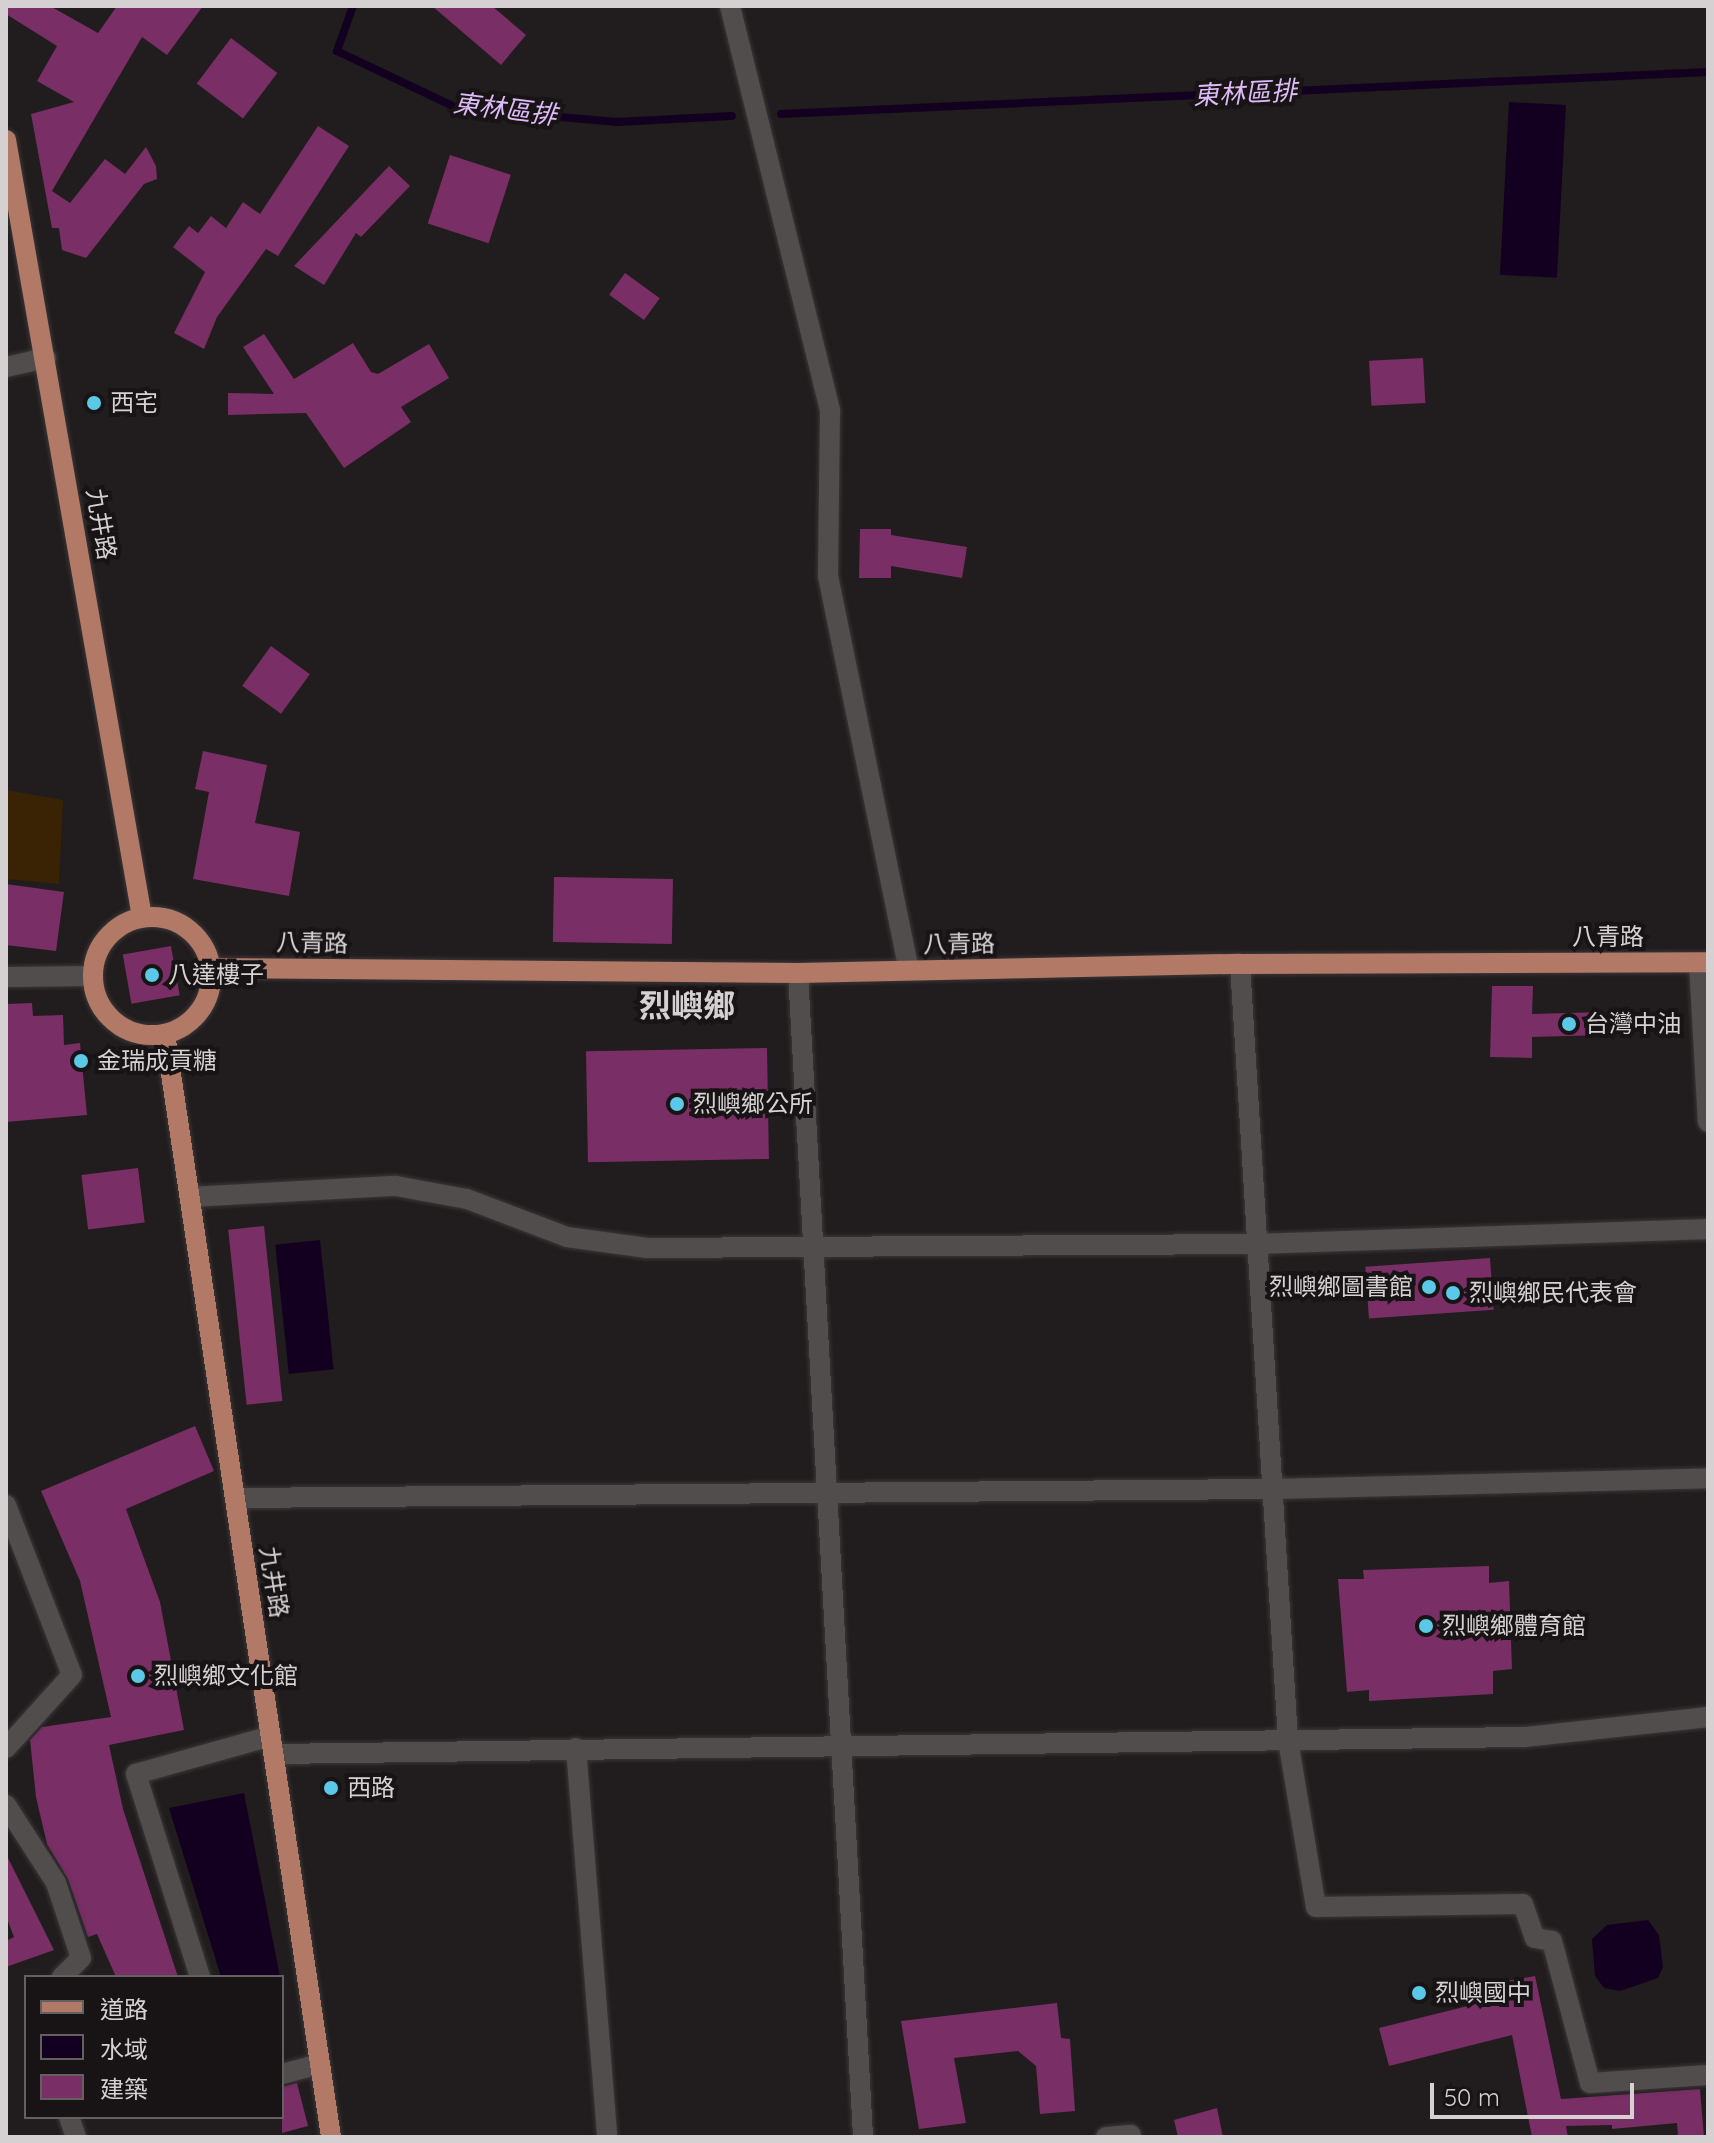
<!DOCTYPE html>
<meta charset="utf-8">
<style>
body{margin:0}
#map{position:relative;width:1714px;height:2143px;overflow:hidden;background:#211c1d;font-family:Quicksand,"Noto Sans TC",sans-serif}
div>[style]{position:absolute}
.green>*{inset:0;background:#3a2304}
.water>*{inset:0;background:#130021;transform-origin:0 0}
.stream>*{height:8px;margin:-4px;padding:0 4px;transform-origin:4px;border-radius:4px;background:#130021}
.building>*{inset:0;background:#792e65;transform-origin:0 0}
.roads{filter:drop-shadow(0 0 2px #3b3738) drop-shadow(0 0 2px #3b3738)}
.minor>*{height:20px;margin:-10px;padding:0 10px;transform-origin:10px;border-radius:10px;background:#524d4d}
.major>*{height:20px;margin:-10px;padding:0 10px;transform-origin:10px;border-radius:10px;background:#b37967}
.major>.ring{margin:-10px;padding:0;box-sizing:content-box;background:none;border:20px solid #b37967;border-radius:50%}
.dots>*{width:22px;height:22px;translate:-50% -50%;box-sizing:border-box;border:4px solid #181314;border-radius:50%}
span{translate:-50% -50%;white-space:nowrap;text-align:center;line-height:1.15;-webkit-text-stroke:8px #181314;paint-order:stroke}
.poi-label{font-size:24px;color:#d5d1d2}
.left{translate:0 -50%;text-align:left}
.right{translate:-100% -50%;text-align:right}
.street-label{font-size:24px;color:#d5d1d2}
.water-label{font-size:26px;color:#ddbbf9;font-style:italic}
.district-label{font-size:32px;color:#d5d1d2;font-weight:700}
.frame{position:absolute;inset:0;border:8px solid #d5d1d2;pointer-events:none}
.legend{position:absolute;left:24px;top:1975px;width:260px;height:144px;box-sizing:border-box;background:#181314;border:2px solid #645f60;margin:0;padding:10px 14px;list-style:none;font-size:24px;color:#d5d1d2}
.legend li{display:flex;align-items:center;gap:16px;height:40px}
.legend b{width:40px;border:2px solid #645f60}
.scale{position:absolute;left:1430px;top:2083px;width:204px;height:36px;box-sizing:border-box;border:4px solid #d5d1d2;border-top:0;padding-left:10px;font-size:24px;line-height:28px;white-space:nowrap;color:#d5d1d2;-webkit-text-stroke:6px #181314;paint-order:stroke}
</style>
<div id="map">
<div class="green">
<i style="clip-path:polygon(6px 790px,63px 800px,59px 884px,6px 879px)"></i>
</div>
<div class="water">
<i style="left:1509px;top:102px;width:57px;height:173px;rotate:3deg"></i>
<i style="left:320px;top:1240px;width:130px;height:45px;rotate:84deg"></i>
<i style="clip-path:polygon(244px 1793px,280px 1977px,221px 1977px,169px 1808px)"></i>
<i style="clip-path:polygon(1648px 1920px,1659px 1935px,1663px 1967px,1658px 1978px,1620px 1991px,1604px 1988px,1595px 1976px,1592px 1939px,1607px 1925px)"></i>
</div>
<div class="stream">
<i style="left:353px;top:6px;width:48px;rotate:109.6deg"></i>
<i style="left:337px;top:51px;width:133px;rotate:25.4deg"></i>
<i style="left:457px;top:108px;width:161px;rotate:5deg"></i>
<i style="left:617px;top:122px;width:115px;rotate:-3deg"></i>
<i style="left:781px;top:114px;width:928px;rotate:-2.59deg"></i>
</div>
<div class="building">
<i style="clip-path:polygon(6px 6px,50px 6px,98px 33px,117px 6px,203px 6px,167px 55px,142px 37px,52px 191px,70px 203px,105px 159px,125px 174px,146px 147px,156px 166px,157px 179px,144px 184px,86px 258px,62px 250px,59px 228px,52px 228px,31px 114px,74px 102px,37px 81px,57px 46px,6px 14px)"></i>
<i style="clip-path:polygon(432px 6px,492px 6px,526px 35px,501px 65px)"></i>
<i style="left:231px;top:38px;width:58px;height:57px;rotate:37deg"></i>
<i style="clip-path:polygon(318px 126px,349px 146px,278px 256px,266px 249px,217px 317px,204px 349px,174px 333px,205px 272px,173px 247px,189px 226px,198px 233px,211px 216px,226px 228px,243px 202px,260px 214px)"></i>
<i style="left:450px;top:155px;width:64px;height:72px;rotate:18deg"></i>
<i style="clip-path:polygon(389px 166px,410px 186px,361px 237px,356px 233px,324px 285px,294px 266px)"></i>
<i style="left:625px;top:273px;width:43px;height:27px;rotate:36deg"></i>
<i style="clip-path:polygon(264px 334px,294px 379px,353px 343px,371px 372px,378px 374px,429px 344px,449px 378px,401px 407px,411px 422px,344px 468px,306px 413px,228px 415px,228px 393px,274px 394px,243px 347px)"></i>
<i style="left:1423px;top:358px;width:45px;height:54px;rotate:87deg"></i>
<i style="clip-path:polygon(860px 529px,891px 529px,891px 535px,967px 547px,962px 578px,891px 566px,891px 578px,859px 578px)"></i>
<i style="left:271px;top:646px;width:48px;height:49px;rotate:36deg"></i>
<i style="clip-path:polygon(203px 751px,267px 765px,255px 823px,300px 832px,289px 896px,193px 879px,209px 792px,195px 789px)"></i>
<i style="left:554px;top:877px;width:119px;height:65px;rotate:1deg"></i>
<i style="clip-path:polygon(6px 884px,64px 892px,56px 951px,6px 945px)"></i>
<i style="left:171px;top:946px;width:50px;height:49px;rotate:80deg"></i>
<i style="clip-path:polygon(1492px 986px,1533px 986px,1532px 1014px,1603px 1012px,1604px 1035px,1532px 1037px,1532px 1058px,1490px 1057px)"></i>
<i style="clip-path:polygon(32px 1003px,33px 1016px,63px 1015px,64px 1045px,80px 1043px,87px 1115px,6px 1122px,6px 1004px)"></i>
<i style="left:767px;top:1048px;width:111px;height:181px;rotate:89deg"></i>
<i style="left:138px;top:1168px;width:55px;height:57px;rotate:83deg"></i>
<i style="left:264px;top:1226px;width:176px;height:36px;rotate:84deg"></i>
<i style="left:1490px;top:1258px;width:52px;height:125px;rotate:86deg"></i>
<i style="clip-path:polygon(195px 1426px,214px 1471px,126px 1509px,160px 1602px,184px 1730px,109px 1745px,123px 1809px,178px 1977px,116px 1977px,97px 1934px,88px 1937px,68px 1879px,47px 1844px,36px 1797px,30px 1740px,42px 1727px,111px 1717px,80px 1581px,41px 1491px)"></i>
<i style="clip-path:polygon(1489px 1566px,1489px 1583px,1509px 1581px,1512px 1669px,1493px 1671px,1493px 1694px,1369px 1701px,1369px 1690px,1347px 1692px,1338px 1579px,1364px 1579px,1363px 1570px)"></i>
<i style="clip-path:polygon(6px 1854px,54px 1950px,6px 1967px,6px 1941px,14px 1937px,6px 1916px)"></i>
<i style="clip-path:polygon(1535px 1976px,1561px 2099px,1700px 2089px,1704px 2137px,1678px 2137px,1677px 2123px,1612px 2129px,1612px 2125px,1566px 2126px,1568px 2137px,1532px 2137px,1512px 2035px,1389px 2066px,1379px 2028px,1504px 1997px,1501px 1982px)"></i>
<i style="clip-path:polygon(1057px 2003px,1061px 2038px,1070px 2039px,1075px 2111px,1040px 2114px,1036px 2066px,1018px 2051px,954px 2058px,966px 2123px,919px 2129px,901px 2021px)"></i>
<i style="clip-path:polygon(297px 2083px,308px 2126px,282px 2133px,282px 2087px)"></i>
<i style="clip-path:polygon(1217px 2108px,1223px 2137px,1178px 2137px,1174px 2120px)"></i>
</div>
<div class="roads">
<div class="minor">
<i style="left:730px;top:6px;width:417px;rotate:76.1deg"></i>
<i style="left:830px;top:411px;width:165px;rotate:90.7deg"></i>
<i style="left:828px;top:576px;width:403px;rotate:78.4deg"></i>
<i style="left:6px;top:367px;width:41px;rotate:-12.7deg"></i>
<i style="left:1699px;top:963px;width:159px;rotate:86.8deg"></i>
<i style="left:1240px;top:964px;width:777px;rotate:86.46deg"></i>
<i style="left:1288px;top:1740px;width:169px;rotate:80.5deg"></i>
<i style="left:1316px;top:1907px;width:207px;rotate:-0.8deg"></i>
<i style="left:1523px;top:1904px;width:36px;rotate:71deg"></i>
<i style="left:1535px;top:1938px;width:17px;rotate:10deg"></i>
<i style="left:1552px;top:1941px;width:147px;rotate:75deg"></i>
<i style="left:1590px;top:2083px;width:118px;rotate:-3.9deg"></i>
<i style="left:798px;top:973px;width:1166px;rotate:86.8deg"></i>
<i style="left:6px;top:977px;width:87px;rotate:-0.7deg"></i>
<i style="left:190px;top:1197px;width:206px;rotate:-3.1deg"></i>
<i style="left:396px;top:1186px;width:72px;rotate:10.4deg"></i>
<i style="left:467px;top:1199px;width:107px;rotate:20.8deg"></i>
<i style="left:567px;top:1237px;width:81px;rotate:7.8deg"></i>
<i style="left:647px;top:1248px;width:610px;rotate:-0.38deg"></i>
<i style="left:1257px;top:1244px;width:451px;rotate:-1.9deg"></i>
<i style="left:235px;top:1498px;width:1038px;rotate:-0.5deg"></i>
<i style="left:1273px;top:1489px;width:435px;rotate:-1.4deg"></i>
<i style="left:6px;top:1505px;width:182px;rotate:68.8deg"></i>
<i style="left:72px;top:1675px;width:98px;rotate:132.1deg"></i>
<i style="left:576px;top:1748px;width:390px;rotate:85.4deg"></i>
<i style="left:274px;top:1754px;width:1251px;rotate:-0.78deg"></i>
<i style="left:1525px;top:1737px;width:184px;rotate:-6.2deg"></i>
<i style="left:6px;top:1805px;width:93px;rotate:57.3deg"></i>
<i style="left:56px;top:1883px;width:79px;rotate:71.6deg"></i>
<i style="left:81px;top:1958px;width:27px;rotate:135deg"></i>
<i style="left:200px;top:1977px;width:213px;rotate:-107.5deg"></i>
<i style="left:136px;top:1774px;width:140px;rotate:-15.7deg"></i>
<i style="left:282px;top:2074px;width:39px;rotate:-15deg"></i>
<i style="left:69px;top:2117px;width:21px;rotate:71deg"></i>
<i style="left:1106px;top:2137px;width:25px;rotate:-5deg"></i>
</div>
<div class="major">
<i style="left:6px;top:140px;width:789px;rotate:80.07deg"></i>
<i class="ring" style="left:93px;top:917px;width:98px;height:98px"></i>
<i style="left:212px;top:968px;width:586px;rotate:0.49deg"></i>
<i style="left:798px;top:973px;width:442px;rotate:-1.2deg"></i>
<i style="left:1240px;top:964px;width:468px;rotate:-0.2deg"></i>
<i style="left:165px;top:1034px;width:1115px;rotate:81.44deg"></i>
</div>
</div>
<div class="dots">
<i style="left:94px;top:403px;background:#5bc8e7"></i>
<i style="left:152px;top:975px;background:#5bc8e7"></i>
<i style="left:1569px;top:1024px;background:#5bc8e7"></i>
<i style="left:81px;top:1061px;background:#5bc8e7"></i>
<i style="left:677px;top:1104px;background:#5bc8e7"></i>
<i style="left:1429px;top:1287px;background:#5bc8e7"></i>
<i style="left:1453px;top:1293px;background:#5bc8e7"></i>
<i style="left:1426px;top:1626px;background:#5bc8e7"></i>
<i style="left:138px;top:1676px;background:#5bc8e7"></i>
<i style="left:331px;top:1788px;background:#5bc8e7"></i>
<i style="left:1419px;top:1993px;background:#5bc8e7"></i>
</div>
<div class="poi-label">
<span class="left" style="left:110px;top:403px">西宅</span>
<span class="left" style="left:168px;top:975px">八達樓子</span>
<span class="left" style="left:1585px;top:1024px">台灣中油</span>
<span class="left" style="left:97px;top:1061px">金瑞成貢糖</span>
<span class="left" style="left:693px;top:1104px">烈嶼鄉公所</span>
<span class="right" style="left:1413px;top:1287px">烈嶼鄉圖書館</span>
<span class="left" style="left:1469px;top:1293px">烈嶼鄉民代表會</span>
<span class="left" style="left:1442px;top:1626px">烈嶼鄉體育館</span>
<span class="left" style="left:154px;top:1676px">烈嶼鄉文化館</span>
<span class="left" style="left:347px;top:1788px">西路</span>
<span class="left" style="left:1435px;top:1993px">烈嶼國中</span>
</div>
<div class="street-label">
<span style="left:101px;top:524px;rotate:80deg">九井路</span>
<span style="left:1608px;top:937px">八青路</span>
<span style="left:312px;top:943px;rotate:1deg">八青路</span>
<span style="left:959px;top:944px;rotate:-1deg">八青路</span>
<span style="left:274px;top:1582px;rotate:81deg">九井路</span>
</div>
<div class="water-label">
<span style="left:1245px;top:93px;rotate:-3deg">東林區排</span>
<span style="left:505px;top:109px;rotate:7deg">東林區排</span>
</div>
<div class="district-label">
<span style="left:687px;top:1005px">烈嶼鄉</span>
</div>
<div class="frame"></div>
<ul class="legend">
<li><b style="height:10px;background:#b37967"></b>道路</li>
<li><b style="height:22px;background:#130021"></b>水域</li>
<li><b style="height:22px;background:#792e65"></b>建築</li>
</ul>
<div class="scale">50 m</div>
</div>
